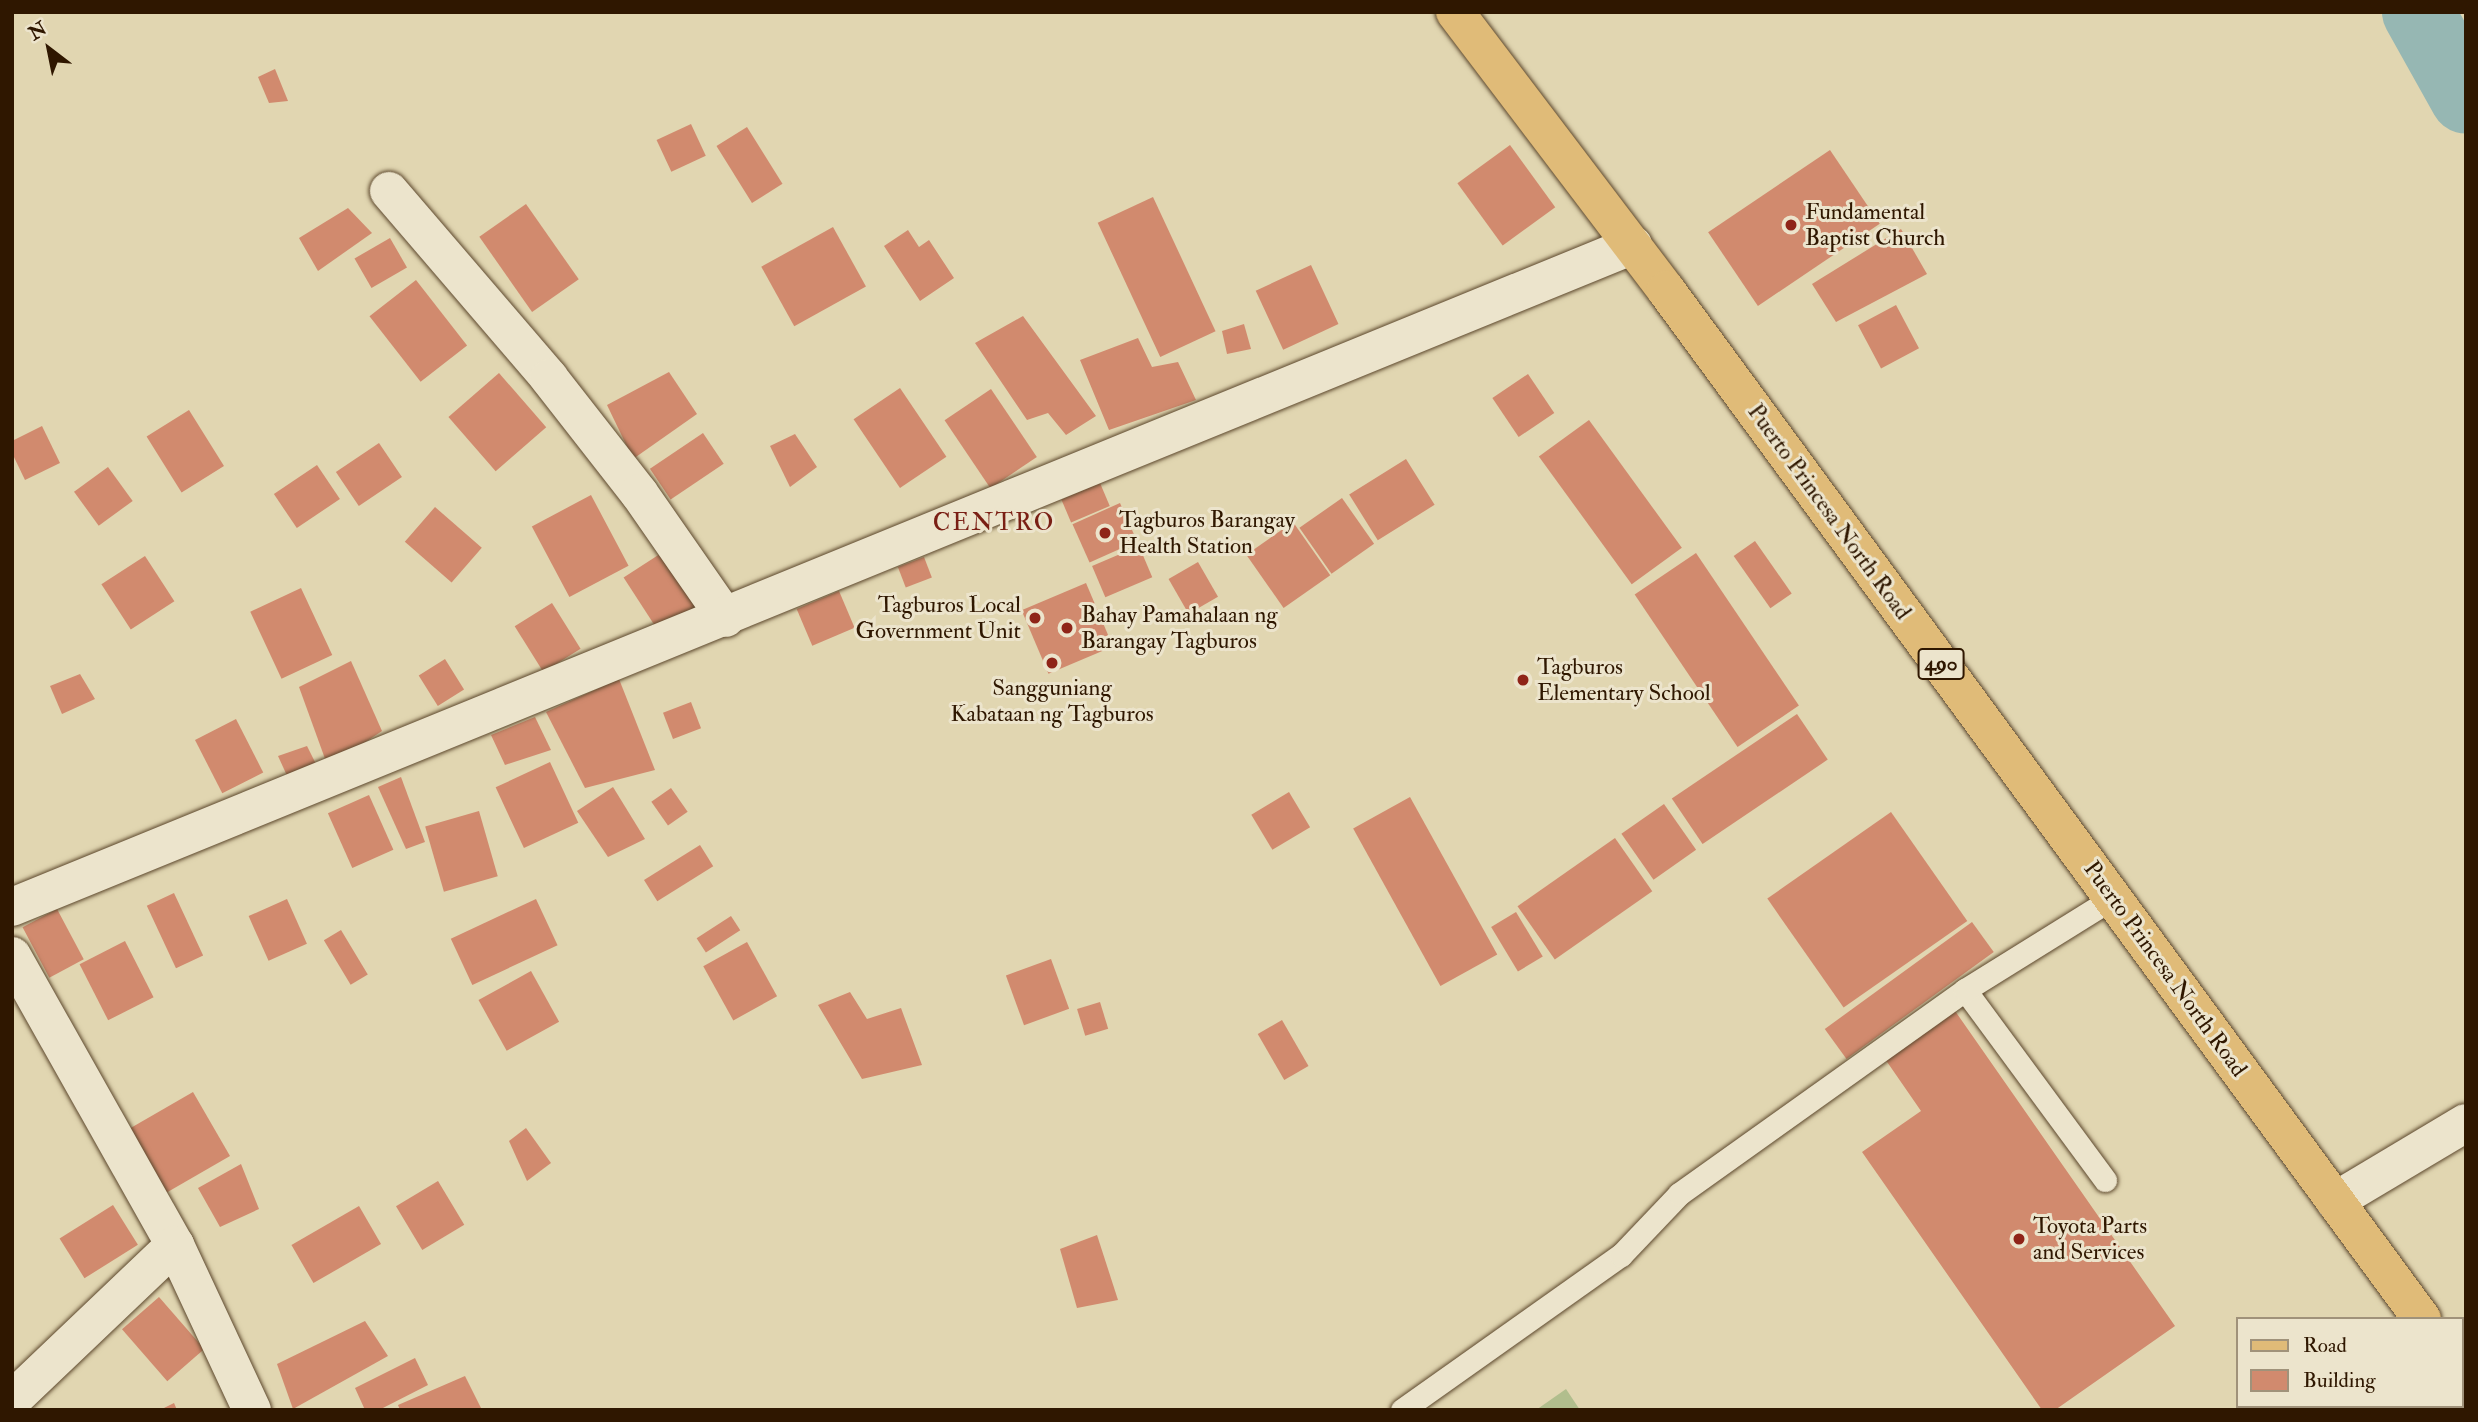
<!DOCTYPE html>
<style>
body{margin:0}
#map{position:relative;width:2478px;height:1422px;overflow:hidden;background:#e1d6b1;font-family:"IM FELL Double Pica",serif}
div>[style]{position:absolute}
.green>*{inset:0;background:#b1be8d}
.river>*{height:72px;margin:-36px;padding:0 36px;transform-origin:36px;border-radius:36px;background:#96b7b3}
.building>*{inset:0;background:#d18a6e;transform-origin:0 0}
.roads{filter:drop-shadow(0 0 2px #5c472c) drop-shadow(0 0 2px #5c472c)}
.service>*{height:23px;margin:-11.5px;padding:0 11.5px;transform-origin:11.5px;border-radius:11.5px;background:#ece4cc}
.minor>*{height:38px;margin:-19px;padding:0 19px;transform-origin:19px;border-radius:19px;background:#ece4cc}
.primary>*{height:38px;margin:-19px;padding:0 19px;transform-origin:19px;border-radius:19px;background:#e0bb78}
.dots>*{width:19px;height:19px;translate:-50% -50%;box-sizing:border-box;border:4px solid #ece4cc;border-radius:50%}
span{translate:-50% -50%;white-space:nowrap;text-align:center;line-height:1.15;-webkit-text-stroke:6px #ece4cc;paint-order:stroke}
.shield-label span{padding:2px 5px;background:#ece4cc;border:2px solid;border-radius:5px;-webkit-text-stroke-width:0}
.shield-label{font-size:21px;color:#2f1700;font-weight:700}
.poi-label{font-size:23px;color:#2f1700}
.left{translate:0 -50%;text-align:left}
.right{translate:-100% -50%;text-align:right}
.street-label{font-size:23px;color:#2f1700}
.neighbourhood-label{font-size:24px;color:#7a1f14;letter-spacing:2px}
.frame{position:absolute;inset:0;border:14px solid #2f1700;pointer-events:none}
.legend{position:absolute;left:2236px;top:1317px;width:228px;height:91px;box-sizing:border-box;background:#ece4cc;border:2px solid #a0927a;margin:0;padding:9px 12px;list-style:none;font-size:21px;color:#2f1700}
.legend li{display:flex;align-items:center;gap:14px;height:35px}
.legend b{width:35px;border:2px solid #a0927a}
.north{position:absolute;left:14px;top:14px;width:70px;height:70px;-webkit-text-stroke:5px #ece4cc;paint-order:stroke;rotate:328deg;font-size:19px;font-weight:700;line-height:28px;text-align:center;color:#2f1700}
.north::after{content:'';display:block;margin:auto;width:24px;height:32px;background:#2f1700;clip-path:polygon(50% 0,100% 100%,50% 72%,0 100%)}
</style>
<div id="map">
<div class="green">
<i style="clip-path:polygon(1566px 1389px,1580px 1410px,1536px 1410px)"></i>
</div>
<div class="river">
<i style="left:2418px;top:12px;width:98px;rotate:60.8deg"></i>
</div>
<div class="building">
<i style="clip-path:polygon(275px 69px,288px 101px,269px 103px,258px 77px)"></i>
<i style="left:691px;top:124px;width:35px;height:38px;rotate:65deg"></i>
<i style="left:747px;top:127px;width:67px;height:36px;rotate:58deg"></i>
<i style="left:1510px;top:145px;width:77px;height:65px;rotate:54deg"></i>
<i style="left:1830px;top:150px;width:89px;height:147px;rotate:56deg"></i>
<i style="left:1153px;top:197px;width:148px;height:61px;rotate:65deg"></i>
<i style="left:526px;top:204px;width:92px;height:57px;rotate:55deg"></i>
<i style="clip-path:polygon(348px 208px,372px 233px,318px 271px,299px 238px)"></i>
<i style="left:833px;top:227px;width:68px;height:82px;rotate:61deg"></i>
<i style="clip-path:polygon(1901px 229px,1927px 274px,1836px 322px,1812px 284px)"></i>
<i style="clip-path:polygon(908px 230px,919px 247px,929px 240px,954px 278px,920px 301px,884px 246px)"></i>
<i style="left:390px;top:238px;width:34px;height:41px;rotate:60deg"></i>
<i style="left:1311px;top:265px;width:65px;height:61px;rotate:65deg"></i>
<i style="left:416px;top:280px;width:83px;height:59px;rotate:52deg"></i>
<i style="left:1896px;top:305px;width:49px;height:43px;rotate:62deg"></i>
<i style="clip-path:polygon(1023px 316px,1096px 416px,1066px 435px,1048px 413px,1027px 420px,975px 343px)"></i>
<i style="clip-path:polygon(1244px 324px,1251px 349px,1227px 354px,1222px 331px)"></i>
<i style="clip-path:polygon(1138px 338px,1152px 367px,1178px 362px,1196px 400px,1109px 430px,1080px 360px)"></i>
<i style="clip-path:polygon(669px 372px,697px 414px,633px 459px,607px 405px)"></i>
<i style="left:499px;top:373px;width:72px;height:67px;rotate:49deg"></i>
<i style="left:1528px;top:374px;width:47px;height:43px;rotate:56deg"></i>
<i style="left:900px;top:388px;width:83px;height:56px;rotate:56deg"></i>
<i style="left:991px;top:389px;width:82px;height:56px;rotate:56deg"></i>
<i style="left:189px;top:410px;width:66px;height:50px;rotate:58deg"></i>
<i style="left:1589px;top:420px;width:158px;height:62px;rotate:54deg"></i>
<i style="clip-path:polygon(42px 426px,60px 463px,25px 480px,12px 453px,12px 441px)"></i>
<i style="left:703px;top:433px;width:37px;height:64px;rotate:56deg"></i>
<i style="clip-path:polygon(795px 434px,817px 467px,790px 487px,770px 446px)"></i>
<i style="left:379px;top:443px;width:41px;height:52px;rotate:56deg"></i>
<i style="left:1406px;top:459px;width:54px;height:67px;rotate:58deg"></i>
<i style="left:317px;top:465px;width:41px;height:52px;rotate:56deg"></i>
<i style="left:108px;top:467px;width:42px;height:42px;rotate:54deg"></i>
<i style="left:1100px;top:483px;width:25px;height:42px;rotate:67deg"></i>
<i style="left:591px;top:495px;width:80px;height:67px;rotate:62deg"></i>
<i style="left:1342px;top:498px;width:56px;height:52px;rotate:55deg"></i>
<i style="left:1120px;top:503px;width:42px;height:52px;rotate:66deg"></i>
<i style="left:435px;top:507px;width:62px;height:46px;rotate:41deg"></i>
<i style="left:1293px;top:522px;width:65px;height:57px;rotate:55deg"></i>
<i style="left:1755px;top:541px;width:64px;height:26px;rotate:55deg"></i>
<i style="left:1139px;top:546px;width:34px;height:51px;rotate:67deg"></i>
<i style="left:663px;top:552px;width:67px;height:47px;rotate:57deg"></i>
<i style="left:1696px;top:553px;width:184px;height:74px;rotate:56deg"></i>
<i style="left:145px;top:556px;width:54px;height:52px;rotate:57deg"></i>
<i style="left:924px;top:557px;width:22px;height:28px;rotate:69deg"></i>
<i style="left:1198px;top:562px;width:40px;height:34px;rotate:60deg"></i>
<i style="left:1086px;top:583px;width:69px;height:70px;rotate:67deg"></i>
<i style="left:301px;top:588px;width:74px;height:56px;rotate:65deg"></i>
<i style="left:839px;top:591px;width:40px;height:46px;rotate:67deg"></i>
<i style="left:552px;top:603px;width:54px;height:44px;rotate:58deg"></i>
<i style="left:445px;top:659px;width:36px;height:31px;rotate:58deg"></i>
<i style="clip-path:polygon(351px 661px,382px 731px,328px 767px,299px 687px)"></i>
<i style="clip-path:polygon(80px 674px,95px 699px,62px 714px,50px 686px)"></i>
<i style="clip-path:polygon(619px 679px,655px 770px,585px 788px,546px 712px)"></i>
<i style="left:691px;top:702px;width:28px;height:30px;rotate:69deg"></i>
<i style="left:1797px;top:714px;width:55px;height:151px;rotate:56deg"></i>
<i style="clip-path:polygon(535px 717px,551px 750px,505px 765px,491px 735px)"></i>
<i style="left:236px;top:719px;width:60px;height:46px;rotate:63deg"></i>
<i style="clip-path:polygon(307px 746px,317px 766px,289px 780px,278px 756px)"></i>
<i style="left:550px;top:762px;width:67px;height:60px;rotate:65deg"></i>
<i style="clip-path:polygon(401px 777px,425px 842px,406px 849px,378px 787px)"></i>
<i style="clip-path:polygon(613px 787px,645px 839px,608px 857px,577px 811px)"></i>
<i style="left:671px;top:788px;width:29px;height:24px;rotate:55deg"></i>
<i style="left:1289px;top:792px;width:41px;height:44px;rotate:59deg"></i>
<i style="left:369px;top:795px;width:60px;height:45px;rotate:66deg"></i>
<i style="left:1410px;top:797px;width:180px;height:65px;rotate:61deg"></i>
<i style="left:1664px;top:804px;width:56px;height:52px;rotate:55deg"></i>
<i style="left:479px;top:811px;width:68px;height:56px;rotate:74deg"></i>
<i style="left:1891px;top:812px;width:133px;height:151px;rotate:55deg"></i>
<i style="left:1615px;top:838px;width:65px;height:119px;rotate:55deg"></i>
<i style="left:700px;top:845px;width:25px;height:66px;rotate:58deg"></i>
<i style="left:174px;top:893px;width:69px;height:30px;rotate:65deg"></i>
<i style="left:287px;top:899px;width:49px;height:42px;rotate:66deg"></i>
<i style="left:536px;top:899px;width:51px;height:94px;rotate:65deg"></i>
<i style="left:57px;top:909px;width:57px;height:39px;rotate:62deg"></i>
<i style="left:1516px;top:912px;width:52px;height:29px;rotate:59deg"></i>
<i style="left:731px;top:916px;width:17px;height:41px;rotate:57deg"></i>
<i style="left:1972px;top:922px;width:37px;height:182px;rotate:54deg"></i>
<i style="left:341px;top:930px;width:52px;height:20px;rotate:59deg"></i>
<i style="left:125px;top:941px;width:63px;height:51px;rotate:63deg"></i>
<i style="left:747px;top:942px;width:62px;height:50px;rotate:61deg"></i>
<i style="left:1051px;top:959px;width:53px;height:48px;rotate:70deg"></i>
<i style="left:531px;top:971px;width:58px;height:60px;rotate:61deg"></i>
<i style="clip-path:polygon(850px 992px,867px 1019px,901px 1008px,922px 1065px,862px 1079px,818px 1005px)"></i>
<i style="left:1100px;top:1002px;width:28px;height:24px;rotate:73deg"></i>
<i style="clip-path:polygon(1953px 1008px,2175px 1326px,2055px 1410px,2042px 1410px,1862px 1152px,1921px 1111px,1883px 1056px)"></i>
<i style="left:1282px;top:1020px;width:53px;height:28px;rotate:60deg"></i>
<i style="left:193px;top:1092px;width:74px;height:76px;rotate:60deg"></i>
<i style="clip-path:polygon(526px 1128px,551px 1163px,527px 1181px,509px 1141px)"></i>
<i style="clip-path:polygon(241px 1164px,259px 1209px,220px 1227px,198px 1188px)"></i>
<i style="left:438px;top:1181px;width:51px;height:49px;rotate:59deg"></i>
<i style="left:113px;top:1205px;width:47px;height:63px;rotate:58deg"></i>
<i style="left:359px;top:1206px;width:44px;height:78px;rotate:60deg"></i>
<i style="clip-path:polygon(1097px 1235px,1118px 1300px,1077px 1308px,1060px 1249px)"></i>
<i style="left:159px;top:1297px;width:69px;height:49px;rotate:49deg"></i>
<i style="clip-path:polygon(365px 1321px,388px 1356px,293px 1409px,277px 1364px)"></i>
<i style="clip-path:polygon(415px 1358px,428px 1385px,379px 1410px,365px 1410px,355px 1388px)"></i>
<i style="clip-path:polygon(465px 1376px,482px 1410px,400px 1410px,398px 1405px)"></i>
<i style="clip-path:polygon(174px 1403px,177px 1410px,160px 1410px)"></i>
</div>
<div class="roads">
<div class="service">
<i style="left:1965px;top:990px;width:236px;rotate:53.6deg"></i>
<i style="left:1402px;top:1410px;width:268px;rotate:-35.3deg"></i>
<i style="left:1621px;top:1255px;width:84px;rotate:-46.4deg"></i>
<i style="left:1679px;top:1194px;width:351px;rotate:-35.5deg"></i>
<i style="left:1965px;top:990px;width:174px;rotate:-31.9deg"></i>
</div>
<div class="minor">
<i style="left:389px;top:191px;width:246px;rotate:49.4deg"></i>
<i style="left:549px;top:378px;width:146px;rotate:52deg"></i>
<i style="left:639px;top:493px;width:152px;rotate:55.2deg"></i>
<i style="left:12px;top:907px;width:1751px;rotate:-22.21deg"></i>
<i style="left:12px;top:956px;width:332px;rotate:60.6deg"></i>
<i style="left:175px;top:1245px;width:182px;rotate:65deg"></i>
<i style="left:2335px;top:1201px;width:152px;rotate:-30.8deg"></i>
<i style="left:12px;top:1400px;width:225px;rotate:-43.6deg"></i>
</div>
<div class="primary">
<i style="left:1455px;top:12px;width:349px;rotate:52.8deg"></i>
<i style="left:1666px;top:290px;width:1277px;rotate:53.7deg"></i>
<i style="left:2462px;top:1374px;width:6px;rotate:45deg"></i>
</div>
</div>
<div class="dots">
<i style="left:1791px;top:225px;background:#8f2418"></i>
<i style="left:1105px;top:533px;background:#8f2418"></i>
<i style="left:1035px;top:618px;background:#8f2418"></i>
<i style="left:1067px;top:628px;background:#8f2418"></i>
<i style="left:1052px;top:663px;background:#8f2418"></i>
<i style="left:1523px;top:680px;background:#8f2418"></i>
<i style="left:2019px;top:1239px;background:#8f2418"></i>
</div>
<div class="shield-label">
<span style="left:1941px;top:664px">490</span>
</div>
<div class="poi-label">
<span class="left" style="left:1805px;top:225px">Fundamental<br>Baptist Church</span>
<span class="left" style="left:1119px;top:533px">Tagburos Barangay<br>Health Station</span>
<span class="right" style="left:1021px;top:618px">Tagburos Local<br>Government Unit</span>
<span class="left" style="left:1081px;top:628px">Bahay Pamahalaan ng<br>Barangay Tagburos</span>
<span class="left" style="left:1537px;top:680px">Tagburos<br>Elementary School</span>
<span style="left:1052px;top:701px">Sangguniang<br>Kabataan ng Tagburos</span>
<span class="left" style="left:2033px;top:1239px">Toyota Parts<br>and Services</span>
</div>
<div class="street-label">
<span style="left:1829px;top:512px;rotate:54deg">Puerto Princesa North Road</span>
<span style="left:2165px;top:969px;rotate:54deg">Puerto Princesa North Road</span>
</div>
<div class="neighbourhood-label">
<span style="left:994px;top:523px">CENTRO</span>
</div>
<div class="frame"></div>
<ul class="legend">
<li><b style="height:9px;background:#e0bb78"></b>Road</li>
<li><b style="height:19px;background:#d18a6e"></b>Building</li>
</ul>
<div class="north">N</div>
</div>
